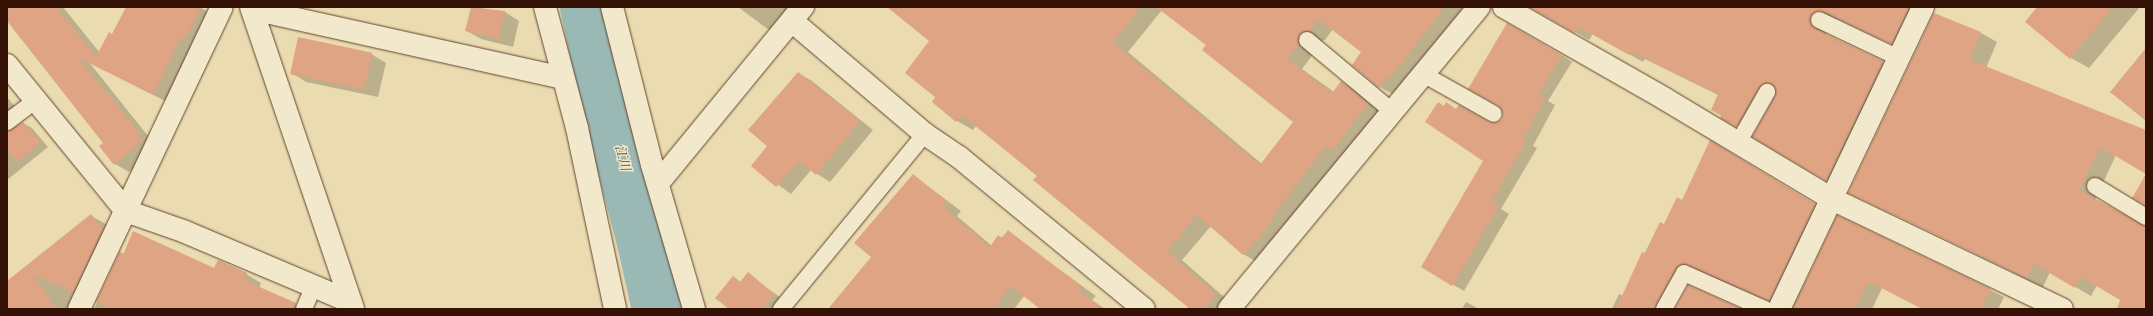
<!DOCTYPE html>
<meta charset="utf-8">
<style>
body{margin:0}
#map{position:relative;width:2153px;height:316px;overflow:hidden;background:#ebdbb0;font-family:"IM FELL French Canon","Noto Serif JP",serif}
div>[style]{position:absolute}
.shadow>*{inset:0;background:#0003}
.river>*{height:54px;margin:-27px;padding:0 27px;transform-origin:27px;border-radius:27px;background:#9bb9b4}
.building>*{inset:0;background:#dfa483;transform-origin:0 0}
.roads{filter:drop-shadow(0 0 1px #61442f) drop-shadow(0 0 1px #61442f)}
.lane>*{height:16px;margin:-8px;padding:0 8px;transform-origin:8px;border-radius:8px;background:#f2e8cc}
.street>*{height:22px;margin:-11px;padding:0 11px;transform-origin:11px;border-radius:11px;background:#f2e8cc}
span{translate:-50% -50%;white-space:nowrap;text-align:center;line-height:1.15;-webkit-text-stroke:3px #f2e8cc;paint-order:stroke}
.water-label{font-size:13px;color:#574c42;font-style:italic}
.frame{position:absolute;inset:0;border:8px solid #331104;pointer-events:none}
</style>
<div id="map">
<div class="shadow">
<i style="clip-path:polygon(7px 7px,63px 7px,100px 53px,133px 7px,200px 7px,214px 16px,167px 102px,89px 62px,152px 141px,156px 149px,129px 172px,115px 164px,104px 143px,7px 18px)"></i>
<i style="clip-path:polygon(472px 7px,505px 12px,519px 21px,513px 47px,481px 39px,467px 31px)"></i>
<i style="clip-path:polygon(738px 7px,791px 7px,776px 35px)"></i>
<i style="clip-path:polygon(evenodd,904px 7px,1468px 7px,1396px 96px,1380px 87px,1353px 65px,1363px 52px,1333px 29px,1325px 40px,1315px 43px,1314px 53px,1302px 69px,1334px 92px,1341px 82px,1357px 91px,1383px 113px,1348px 159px,1342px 155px,1259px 263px,1243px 254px,1211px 226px,1182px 260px,1232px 304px,1227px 309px,1192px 309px,1034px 180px,1038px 176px,976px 126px,973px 130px,957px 121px,937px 97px,931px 41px,904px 7px,1162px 10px,1207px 45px,1295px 122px,1262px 164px,1128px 52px,1162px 10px)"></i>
<i style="clip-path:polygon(1531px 7px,1914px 7px,1906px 51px,1838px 19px,1828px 20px,1824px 24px,1826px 35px,1897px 70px,1840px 188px,1754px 136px,1777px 92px,1773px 95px,1750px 134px,1712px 110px,1718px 95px,1645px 59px,1643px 62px,1593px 34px,1589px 40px)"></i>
<i style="clip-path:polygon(2039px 7px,2140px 7px,2089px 68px,2071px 58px,2027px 22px)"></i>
<i style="clip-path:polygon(1934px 14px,1981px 33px,1997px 42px,1986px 68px,2146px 131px,2146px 173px,2116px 155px,2095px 200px,2146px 226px,2146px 309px,2118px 309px,2121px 299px,2097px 285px,2091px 296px,2050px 272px,2043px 287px,1850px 192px)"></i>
<i style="clip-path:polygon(371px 54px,386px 63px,378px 97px,306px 82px,292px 73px)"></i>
<i style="clip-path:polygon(1562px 55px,1572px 62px,1548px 101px,1555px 105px,1533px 146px,1537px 148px,1501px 209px,1509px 214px,1464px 291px,1422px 267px,1484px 160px,1445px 107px,1489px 123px,1499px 123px)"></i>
<i style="clip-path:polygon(798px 73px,812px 81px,873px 130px,830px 182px,811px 170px,791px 194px,752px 166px,768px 146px)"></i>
<i style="clip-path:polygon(7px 97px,19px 112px,7px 122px)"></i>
<i style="clip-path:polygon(23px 123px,32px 128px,48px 147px,7px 180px,7px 127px,8px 132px)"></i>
<i style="clip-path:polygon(1724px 150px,1828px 212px,1783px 307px,1697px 271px,1689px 276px,1671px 309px,1612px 309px,1619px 294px,1623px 296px,1660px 223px,1665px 226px)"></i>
<i style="clip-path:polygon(913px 175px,961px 211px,957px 216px,992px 246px,1008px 232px,1096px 296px,1092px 300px,1105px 309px,1041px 309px,1025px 295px,1014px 309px,829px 309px,872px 257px)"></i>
<i style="clip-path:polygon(91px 216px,106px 224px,117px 239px,84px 309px,7px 309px,7px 282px)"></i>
<i style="clip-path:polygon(1838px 217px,1990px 290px,2004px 297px,1998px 309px,1925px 309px,1882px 288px,1872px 309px,1792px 309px)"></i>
<i style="clip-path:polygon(121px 253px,246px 274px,261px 283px,259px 288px,304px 309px,94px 309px)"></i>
<i style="clip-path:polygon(748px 274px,788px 303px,791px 309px,731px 309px,733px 277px,741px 282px)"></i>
<i style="clip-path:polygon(1466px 302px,1479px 309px,1462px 309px)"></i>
</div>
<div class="river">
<i style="left:587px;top:7px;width:96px;rotate:78deg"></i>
<i style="left:607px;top:101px;width:146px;rotate:75.3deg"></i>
<i style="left:644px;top:242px;width:69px;rotate:77.4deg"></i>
</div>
<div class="building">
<i style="clip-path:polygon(7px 7px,56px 7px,96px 57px,109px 32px,112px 34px,126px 7px,201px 7px,185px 39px,181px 37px,153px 95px,77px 57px,139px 132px,137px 134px,142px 141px,114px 165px,99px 146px,103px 143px,7px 21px)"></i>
<i style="clip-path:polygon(471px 7px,505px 11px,499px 39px,465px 31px)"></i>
<i style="clip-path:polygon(887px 7px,1141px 7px,1113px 43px,1260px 165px,1293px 122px,1202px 50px,1206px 45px,1156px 7px,1445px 7px,1389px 79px,1387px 77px,1379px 88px,1352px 65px,1361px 52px,1318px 19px,1309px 31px,1300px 34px,1299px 44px,1287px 59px,1332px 93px,1341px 81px,1368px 104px,1332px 151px,1326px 146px,1271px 218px,1273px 220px,1243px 255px,1197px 215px,1167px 251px,1216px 294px,1204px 309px,1190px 309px,1033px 180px,1037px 176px,962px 115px,956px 122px,932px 102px,935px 97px,905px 73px,929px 41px)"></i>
<i style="clip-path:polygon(1529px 7px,1909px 7px,1892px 44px,1823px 11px,1818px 11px,1811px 16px,1810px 21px,1815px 29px,1883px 61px,1826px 181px,1752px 137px,1775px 96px,1776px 92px,1772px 84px,1767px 83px,1759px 87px,1736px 127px,1720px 118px,1722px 115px,1711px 110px,1718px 94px,1631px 52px,1629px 55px,1579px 27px,1575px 33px)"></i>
<i style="clip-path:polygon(2037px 7px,2113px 7px,2070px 59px,2025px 22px)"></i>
<i style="clip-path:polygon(1934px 13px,1981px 32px,1970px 60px,2146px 130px,2146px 174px,2100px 147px,2079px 190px,2146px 226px,2146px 309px,2117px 309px,2120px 300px,2081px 277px,2075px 288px,2034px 264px,2027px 278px,1848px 193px)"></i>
<i style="clip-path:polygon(1507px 23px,1562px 55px,1538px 95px,1545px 98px,1523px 139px,1527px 141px,1491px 202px,1499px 206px,1452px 286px,1421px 267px,1483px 161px,1425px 122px,1438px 102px,1444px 106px,1446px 102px,1456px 109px,1459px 105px,1490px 122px,1498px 122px,1502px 119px,1503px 114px,1499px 106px,1468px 89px)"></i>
<i style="left:298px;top:37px;width:76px;height:38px;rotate:12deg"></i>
<i style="clip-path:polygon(2146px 48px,2146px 121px,2110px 92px)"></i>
<i style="clip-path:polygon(798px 72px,860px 121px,816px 175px,799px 161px,776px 187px,751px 166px,767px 146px,748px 130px)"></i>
<i style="clip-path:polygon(23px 122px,40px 142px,18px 162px,7px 149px,7px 131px)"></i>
<i style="clip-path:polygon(1710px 140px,1815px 204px,1769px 301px,1684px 264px,1676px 268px,1655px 309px,1616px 309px,1642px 252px,1645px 253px,1660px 222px,1664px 224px,1677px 197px,1682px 200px)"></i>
<i style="clip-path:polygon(913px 174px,947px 202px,943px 207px,990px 247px,998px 235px,1002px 238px,1008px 230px,1082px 287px,1078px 290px,1103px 309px,1040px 309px,1011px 286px,993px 309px,828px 309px,871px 257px,854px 243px)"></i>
<i style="clip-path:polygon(2146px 174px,2146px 206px,2132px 198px)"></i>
<i style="clip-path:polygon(91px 214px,103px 229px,73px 292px,32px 274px,56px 309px,7px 309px,7px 281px)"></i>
<i style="clip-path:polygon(1837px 215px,1991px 289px,1981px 309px,1922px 309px,1868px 281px,1855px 309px,1793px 309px)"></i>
<i style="clip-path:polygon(133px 231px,214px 268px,218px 260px,247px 273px,244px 280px,296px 303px,295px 309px,111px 309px,96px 302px,120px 251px,123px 255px)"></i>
<i style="clip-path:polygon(748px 272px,774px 294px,762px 309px,729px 309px,715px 298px,733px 276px,740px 282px)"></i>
<i style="clip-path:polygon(1688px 285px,1742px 309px,1675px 309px)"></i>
</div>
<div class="roads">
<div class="lane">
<i style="left:1819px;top:20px;width:89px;rotate:25.4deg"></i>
<i style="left:1307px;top:40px;width:112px;rotate:39.9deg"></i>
<i style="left:1423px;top:74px;width:81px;rotate:29.4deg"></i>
<i style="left:7px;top:122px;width:36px;rotate:-37deg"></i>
<i style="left:1738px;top:143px;width:59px;rotate:-60.4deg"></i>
<i style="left:2095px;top:186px;width:60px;rotate:31.3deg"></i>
<i style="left:304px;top:309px;width:25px;rotate:-67deg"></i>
<i style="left:781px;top:309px;width:227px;rotate:-50.6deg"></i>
<i style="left:1664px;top:309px;width:41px;rotate:-60.9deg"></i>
<i style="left:1684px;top:273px;width:89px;rotate:24deg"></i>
</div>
<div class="street">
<i style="left:251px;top:7px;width:319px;rotate:71.3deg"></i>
<i style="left:545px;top:7px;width:125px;rotate:75.2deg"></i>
<i style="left:577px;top:128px;width:185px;rotate:78.1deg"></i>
<i style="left:612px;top:7px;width:163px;rotate:75.8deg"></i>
<i style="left:652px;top:165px;width:150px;rotate:73.7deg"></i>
<i style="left:1504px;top:7px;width:185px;rotate:29.7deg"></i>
<i style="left:1665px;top:99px;width:195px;rotate:30.9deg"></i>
<i style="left:1832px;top:199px;width:255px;rotate:25.6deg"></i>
<i style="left:252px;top:9px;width:318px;rotate:12.5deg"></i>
<i style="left:792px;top:21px;width:175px;rotate:40.4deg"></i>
<i style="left:925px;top:134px;width:41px;rotate:34.1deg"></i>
<i style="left:959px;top:157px;width:239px;rotate:39.4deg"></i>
<i style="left:7px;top:65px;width:188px;rotate:50.8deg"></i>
<i style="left:126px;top:211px;width:60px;rotate:19.3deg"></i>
<i style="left:183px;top:231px;width:182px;rotate:22.9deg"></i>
<i style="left:659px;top:182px;width:227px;rotate:-50.6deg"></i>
<i style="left:79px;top:309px;width:334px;rotate:-64.7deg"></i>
<i style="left:1229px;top:309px;width:392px;rotate:-50.4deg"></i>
<i style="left:1779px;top:309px;width:335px;rotate:-64.5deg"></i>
</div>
</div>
<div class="water-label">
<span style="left:622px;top:158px;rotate:75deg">江川</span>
</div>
<div class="frame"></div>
</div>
